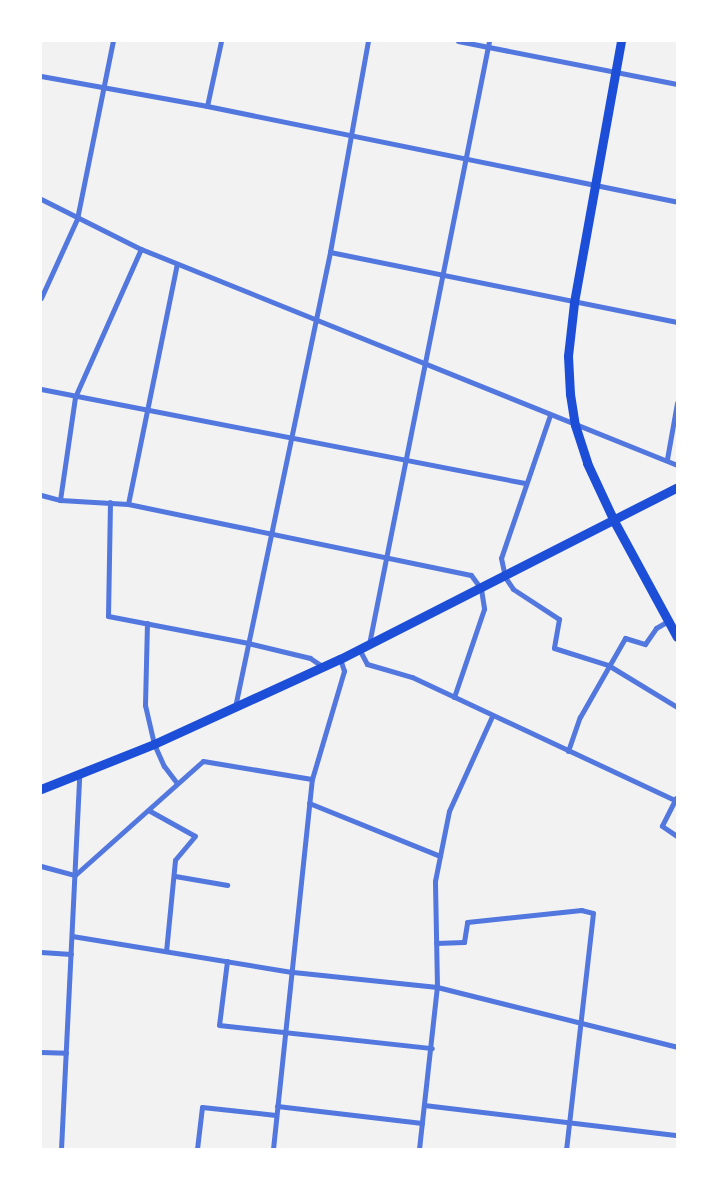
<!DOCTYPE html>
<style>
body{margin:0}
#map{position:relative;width:718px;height:1190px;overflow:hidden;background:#f2f2f2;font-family:"Golos Text",sans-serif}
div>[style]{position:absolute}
.minor>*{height:5px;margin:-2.5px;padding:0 2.5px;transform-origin:2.5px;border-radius:2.5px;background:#5277de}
.secondary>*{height:9px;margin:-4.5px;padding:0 4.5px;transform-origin:4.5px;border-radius:4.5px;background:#1d4ed8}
.primary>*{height:9px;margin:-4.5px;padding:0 4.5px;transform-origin:4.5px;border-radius:4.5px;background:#1d4ed8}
span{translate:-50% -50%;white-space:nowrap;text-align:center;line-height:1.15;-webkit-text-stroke:5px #fff;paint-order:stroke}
.frame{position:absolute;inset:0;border:42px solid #fff;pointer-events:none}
</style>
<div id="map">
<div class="minor">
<i style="left:458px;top:41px;width:223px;rotate:11.1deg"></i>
<i style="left:41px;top:76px;width:169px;rotate:10.2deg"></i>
<i style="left:207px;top:106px;width:480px;rotate:11.5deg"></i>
<i style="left:207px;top:106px;width:66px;rotate:-77.8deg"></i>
<i style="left:41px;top:199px;width:112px;rotate:26.6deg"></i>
<i style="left:141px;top:249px;width:578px;rotate:21.95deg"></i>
<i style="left:330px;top:252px;width:354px;rotate:11.4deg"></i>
<i style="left:41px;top:298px;width:87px;rotate:-65.5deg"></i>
<i style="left:77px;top:219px;width:182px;rotate:-78.6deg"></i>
<i style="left:41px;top:389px;width:493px;rotate:11deg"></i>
<i style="left:550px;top:415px;width:151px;rotate:108.9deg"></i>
<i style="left:501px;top:558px;width:19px;rotate:78deg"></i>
<i style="left:505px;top:577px;width:14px;rotate:56deg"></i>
<i style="left:513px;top:589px;width:55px;rotate:33.1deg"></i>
<i style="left:559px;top:619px;width:29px;rotate:100deg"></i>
<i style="left:554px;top:648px;width:57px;rotate:17.5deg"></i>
<i style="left:608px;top:665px;width:81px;rotate:31.3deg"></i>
<i style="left:667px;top:459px;width:57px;rotate:-79.9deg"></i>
<i style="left:41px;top:495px;width:20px;rotate:15deg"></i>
<i style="left:60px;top:500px;width:68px;rotate:3.4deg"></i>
<i style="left:128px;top:504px;width:350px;rotate:11.7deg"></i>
<i style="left:471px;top:575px;width:17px;rotate:54deg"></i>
<i style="left:481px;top:589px;width:20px;rotate:81deg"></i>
<i style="left:484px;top:609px;width:93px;rotate:108.8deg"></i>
<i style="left:60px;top:500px;width:104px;rotate:-81.7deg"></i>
<i style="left:75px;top:397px;width:162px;rotate:-66deg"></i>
<i style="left:110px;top:502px;width:114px;rotate:91deg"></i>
<i style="left:108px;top:616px;width:143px;rotate:10.9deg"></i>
<i style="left:248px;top:643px;width:64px;rotate:13.6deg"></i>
<i style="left:310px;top:658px;width:14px;rotate:34deg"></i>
<i style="left:128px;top:504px;width:245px;rotate:-78.5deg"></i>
<i style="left:147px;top:623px;width:82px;rotate:91.4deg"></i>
<i style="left:145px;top:705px;width:40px;rotate:77deg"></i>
<i style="left:154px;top:744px;width:24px;rotate:66deg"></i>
<i style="left:164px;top:766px;width:21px;rotate:53deg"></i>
<i style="left:369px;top:644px;width:615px;rotate:-78.74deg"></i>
<i style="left:359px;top:649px;width:17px;rotate:62deg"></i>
<i style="left:367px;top:664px;width:47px;rotate:16.1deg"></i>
<i style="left:412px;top:677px;width:290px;rotate:25.1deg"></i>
<i style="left:235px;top:707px;width:465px;rotate:-78.2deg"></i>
<i style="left:330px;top:252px;width:214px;rotate:-79.8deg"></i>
<i style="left:568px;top:751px;width:36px;rotate:-71deg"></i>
<i style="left:580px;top:717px;width:91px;rotate:-60.3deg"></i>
<i style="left:625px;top:638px;width:21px;rotate:17deg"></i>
<i style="left:645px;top:644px;width:19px;rotate:-55deg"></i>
<i style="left:656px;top:628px;width:14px;rotate:-30deg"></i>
<i style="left:676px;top:798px;width:31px;rotate:117deg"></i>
<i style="left:662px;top:826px;width:18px;rotate:34deg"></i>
<i style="left:309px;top:803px;width:141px;rotate:22deg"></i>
<i style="left:150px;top:811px;width:51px;rotate:29.1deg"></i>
<i style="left:195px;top:836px;width:31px;rotate:130deg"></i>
<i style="left:175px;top:860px;width:91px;rotate:95.6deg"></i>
<i style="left:41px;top:866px;width:35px;rotate:15deg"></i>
<i style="left:75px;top:875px;width:171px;rotate:-41.7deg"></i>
<i style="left:203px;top:761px;width:110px;rotate:9.4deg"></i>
<i style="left:175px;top:876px;width:53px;rotate:9.8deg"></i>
<i style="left:72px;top:936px;width:224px;rotate:9.3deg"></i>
<i style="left:293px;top:972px;width:145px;rotate:5.9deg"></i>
<i style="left:437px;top:987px;width:247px;rotate:14deg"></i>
<i style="left:436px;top:943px;width:28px;rotate:-2deg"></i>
<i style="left:464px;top:942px;width:20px;rotate:-81deg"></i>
<i style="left:467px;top:922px;width:115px;rotate:-6deg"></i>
<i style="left:581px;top:910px;width:12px;rotate:14deg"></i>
<i style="left:593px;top:913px;width:238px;rotate:96.5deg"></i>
<i style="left:41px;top:952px;width:30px;rotate:4deg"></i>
<i style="left:227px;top:961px;width:64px;rotate:97.1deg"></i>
<i style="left:219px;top:1025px;width:214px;rotate:6.2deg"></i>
<i style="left:41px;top:1052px;width:25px;rotate:2deg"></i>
<i style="left:424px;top:1105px;width:255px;rotate:6.8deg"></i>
<i style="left:277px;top:1106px;width:146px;rotate:6.7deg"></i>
<i style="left:61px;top:1149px;width:374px;rotate:-87.2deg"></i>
<i style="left:197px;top:1149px;width:42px;rotate:-83.2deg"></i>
<i style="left:202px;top:1107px;width:74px;rotate:6.2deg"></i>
<i style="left:273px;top:1149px;width:372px;rotate:-84deg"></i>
<i style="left:312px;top:779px;width:113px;rotate:-73.5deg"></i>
<i style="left:344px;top:671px;width:13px;rotate:-108deg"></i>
<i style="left:419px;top:1149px;width:163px;rotate:-83.7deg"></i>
<i style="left:437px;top:987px;width:106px;rotate:-91.1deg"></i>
<i style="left:435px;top:881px;width:71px;rotate:-78.7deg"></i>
<i style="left:449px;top:811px;width:104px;rotate:-65.6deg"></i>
</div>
<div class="secondary">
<i style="left:621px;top:41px;width:266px;rotate:100.2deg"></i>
<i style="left:574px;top:303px;width:53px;rotate:96.5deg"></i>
<i style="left:568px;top:356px;width:38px;rotate:87deg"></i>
<i style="left:570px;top:394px;width:31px;rotate:81deg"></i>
<i style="left:575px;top:425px;width:40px;rotate:72deg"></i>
<i style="left:587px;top:463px;width:64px;rotate:65deg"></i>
<i style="left:614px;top:521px;width:132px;rotate:61.5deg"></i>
</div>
<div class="primary">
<i style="left:41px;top:789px;width:122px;rotate:-21.7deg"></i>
<i style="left:154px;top:744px;width:205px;rotate:-24.6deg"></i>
<i style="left:340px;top:659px;width:378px;rotate:-27deg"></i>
</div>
<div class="frame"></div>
</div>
